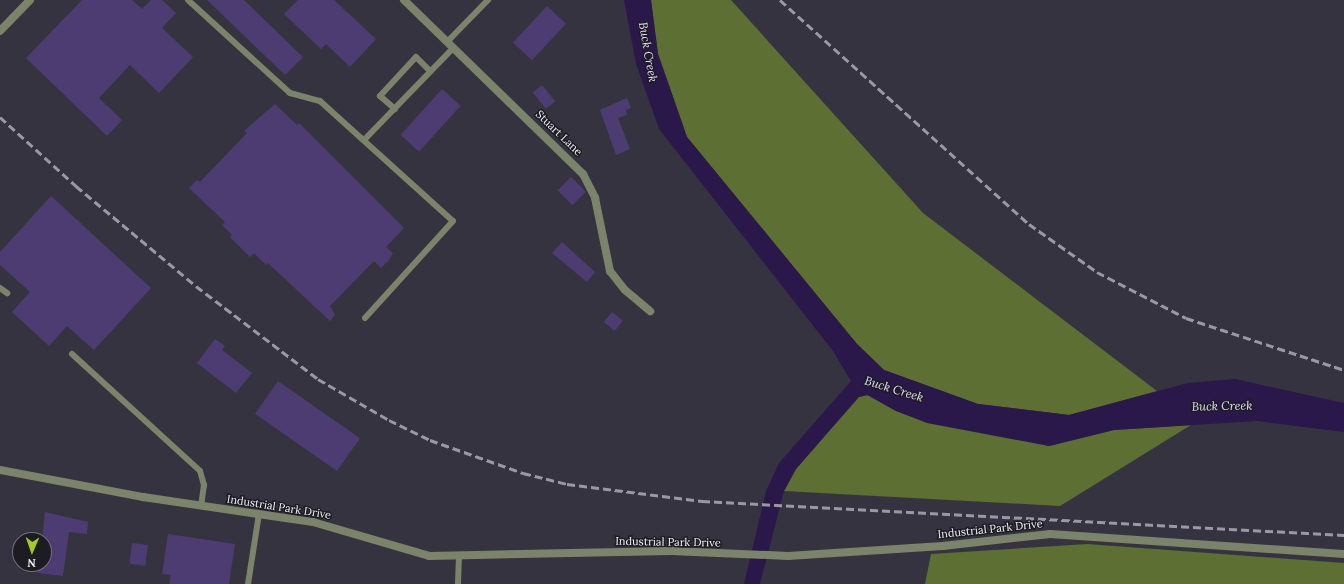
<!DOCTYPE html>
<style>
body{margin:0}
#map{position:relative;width:1344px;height:584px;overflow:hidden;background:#363340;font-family:Lora,serif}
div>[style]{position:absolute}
.forest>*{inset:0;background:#5d6f32}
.water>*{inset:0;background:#2a184a}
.building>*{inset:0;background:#4d3c72;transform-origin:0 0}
.service>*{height:6px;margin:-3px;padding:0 3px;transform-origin:3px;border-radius:3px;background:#7b846a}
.minor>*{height:8px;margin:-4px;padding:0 4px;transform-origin:4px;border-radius:4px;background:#7b846a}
.rail>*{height:3px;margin-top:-1.5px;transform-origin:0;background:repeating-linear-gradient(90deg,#9a98a2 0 8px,transparent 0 12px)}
span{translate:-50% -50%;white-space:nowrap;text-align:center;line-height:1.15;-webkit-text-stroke:3px #1d1c22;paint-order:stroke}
.street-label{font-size:11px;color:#f3f1f9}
.water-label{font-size:12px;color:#e0d7fa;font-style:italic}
.north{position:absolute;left:12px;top:532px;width:40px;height:40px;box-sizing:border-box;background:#1d1c22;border:1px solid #737178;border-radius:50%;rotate:182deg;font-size:11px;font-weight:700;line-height:16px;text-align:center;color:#f3f1f9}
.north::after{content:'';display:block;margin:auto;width:14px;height:18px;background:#a2c928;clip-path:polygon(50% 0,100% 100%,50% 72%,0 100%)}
</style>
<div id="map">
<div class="forest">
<i style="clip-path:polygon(651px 0,731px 0,923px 213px,1157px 391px,1069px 415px,978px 404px,884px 370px,857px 344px,687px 137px,658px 54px)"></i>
<i style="clip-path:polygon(867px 395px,896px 411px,1049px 446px,1114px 430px,1191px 425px,1060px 506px,784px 491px,796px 469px,858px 397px)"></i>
<i style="clip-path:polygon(1087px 544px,1344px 563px,1344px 584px,925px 584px,931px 554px)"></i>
</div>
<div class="water">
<i style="clip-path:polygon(624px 0,651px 0,658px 54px,687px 137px,857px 344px,884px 370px,978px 404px,1069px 415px,1188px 383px,1235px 379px,1344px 403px,1344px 432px,1257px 421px,1114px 430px,1049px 446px,927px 423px,896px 411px,868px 395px,859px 397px,796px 469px,784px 491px,760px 584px,744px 584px,766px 491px,779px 463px,851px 381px,833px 351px,659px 129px,636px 64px)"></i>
</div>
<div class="building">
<i style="clip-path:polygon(82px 0,132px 0,142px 9px,151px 0,162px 0,176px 13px,162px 28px,193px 57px,159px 93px,130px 65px,99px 98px,122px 120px,107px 136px,26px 58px)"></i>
<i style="clip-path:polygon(207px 0,244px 0,303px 57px,285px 75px)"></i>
<i style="clip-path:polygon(298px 0,334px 0,376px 39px,350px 67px,326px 44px,321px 49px,284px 14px)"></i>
<i style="left:547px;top:6px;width:26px;height:50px;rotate:43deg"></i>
<i style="left:542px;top:85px;width:21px;height:12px;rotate:51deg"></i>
<i style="left:442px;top:89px;width:25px;height:62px;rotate:42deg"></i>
<i style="clip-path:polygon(627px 98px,631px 108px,626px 110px,627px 115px,618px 118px,630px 149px,616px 155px,600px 110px)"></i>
<i style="clip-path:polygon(275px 104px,297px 125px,299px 123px,404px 228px,386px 247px,393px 253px,389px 260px,381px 268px,374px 261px,330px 306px,335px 315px,330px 321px,268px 263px,266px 265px,254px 253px,250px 257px,230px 237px,232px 235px,222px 225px,225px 222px,189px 188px,197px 180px,200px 182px,247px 133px,244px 131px)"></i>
<i style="left:571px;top:177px;width:21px;height:19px;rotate:45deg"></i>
<i style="clip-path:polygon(51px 196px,151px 288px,94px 350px,67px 326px,49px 346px,12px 312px,30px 292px,0 265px,0 252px)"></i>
<i style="clip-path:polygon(562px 242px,595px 272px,587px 282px,552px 253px)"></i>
<i style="left:612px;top:312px;width:14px;height:13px;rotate:39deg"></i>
<i style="clip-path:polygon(215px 339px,225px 346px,222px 350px,252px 373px,236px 393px,197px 363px)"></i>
<i style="left:278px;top:381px;width:100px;height:40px;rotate:35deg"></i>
<i style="clip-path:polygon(45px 512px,88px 522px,87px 534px,69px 532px,63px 576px,38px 573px,39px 564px,44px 564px,42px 540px)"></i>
<i style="clip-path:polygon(168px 534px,235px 544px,229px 584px,169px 584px,171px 575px,162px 574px)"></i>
<i style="left:132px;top:543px;width:16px;height:21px;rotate:7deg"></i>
</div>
<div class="service">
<i style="left:188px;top:0;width:138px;rotate:42.4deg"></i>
<i style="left:290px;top:93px;width:31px;rotate:15deg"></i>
<i style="left:320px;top:101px;width:179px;rotate:42.1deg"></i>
<i style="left:453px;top:221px;width:131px;rotate:132.2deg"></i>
<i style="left:447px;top:42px;width:59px;rotate:-45.7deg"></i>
<i style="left:395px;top:109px;width:20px;rotate:-139deg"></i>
<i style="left:380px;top:96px;width:53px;rotate:-47.3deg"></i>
<i style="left:416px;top:57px;width:20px;rotate:45deg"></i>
<i style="left:364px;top:140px;width:128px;rotate:-45.9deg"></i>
<i style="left:0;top:288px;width:9px;rotate:36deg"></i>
<i style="left:72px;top:354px;width:173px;rotate:42.4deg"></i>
<i style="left:200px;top:471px;width:15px;rotate:74deg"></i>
<i style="left:204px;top:485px;width:21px;rotate:98deg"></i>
<i style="left:248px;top:584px;width:71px;rotate:-81.1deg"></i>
<i style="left:458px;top:584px;width:29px;rotate:-88deg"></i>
</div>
<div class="minor">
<i style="left:404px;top:0;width:250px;rotate:44.2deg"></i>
<i style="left:583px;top:174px;width:27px;rotate:63deg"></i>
<i style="left:595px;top:198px;width:75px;rotate:78.4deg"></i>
<i style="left:610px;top:271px;width:24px;rotate:52deg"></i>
<i style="left:625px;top:290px;width:33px;rotate:40deg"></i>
<i style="left:0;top:31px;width:43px;rotate:-45.9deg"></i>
<i style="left:0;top:470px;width:146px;rotate:10.7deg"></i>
<i style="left:143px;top:497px;width:172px;rotate:8.4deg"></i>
<i style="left:313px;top:522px;width:121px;rotate:16.3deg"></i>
<i style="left:429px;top:556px;width:242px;rotate:-1.2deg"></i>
<i style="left:671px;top:551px;width:117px;rotate:2.4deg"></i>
<i style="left:788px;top:556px;width:155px;rotate:-3.7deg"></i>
<i style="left:943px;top:546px;width:108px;rotate:-6.4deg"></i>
<i style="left:1050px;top:534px;width:295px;rotate:3.9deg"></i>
</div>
<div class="rail">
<i style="left:780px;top:0;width:335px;rotate:42deg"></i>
<i style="left:1029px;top:224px;width:83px;rotate:35.2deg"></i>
<i style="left:1097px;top:272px;width:100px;rotate:27.3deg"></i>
<i style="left:1186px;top:318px;width:166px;rotate:18.2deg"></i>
<i style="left:0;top:117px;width:103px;rotate:42.2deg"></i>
<i style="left:76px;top:186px;width:156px;rotate:39.8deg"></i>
<i style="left:196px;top:286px;width:153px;rotate:37.3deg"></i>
<i style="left:318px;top:379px;width:82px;rotate:30deg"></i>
<i style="left:389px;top:420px;width:46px;rotate:26deg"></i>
<i style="left:430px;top:440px;width:99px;rotate:19.5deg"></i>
<i style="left:523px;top:473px;width:45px;rotate:14deg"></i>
<i style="left:567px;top:484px;width:136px;rotate:7.2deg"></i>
<i style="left:702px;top:501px;width:643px;rotate:3.03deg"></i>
</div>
<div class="street-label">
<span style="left:559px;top:133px;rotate:44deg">Stuart Lane</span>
<span style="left:279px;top:507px;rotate:9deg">Industrial Park Drive</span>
<span style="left:990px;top:529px;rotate:-6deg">Industrial Park Drive</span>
<span style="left:668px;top:542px;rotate:1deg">Industrial Park Drive</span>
</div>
<div class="water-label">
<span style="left:648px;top:52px;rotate:80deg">Buck Creek</span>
<span style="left:894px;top:389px;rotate:17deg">Buck Creek</span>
<span style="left:1222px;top:406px;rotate:-1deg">Buck Creek</span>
</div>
<div class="north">N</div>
</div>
